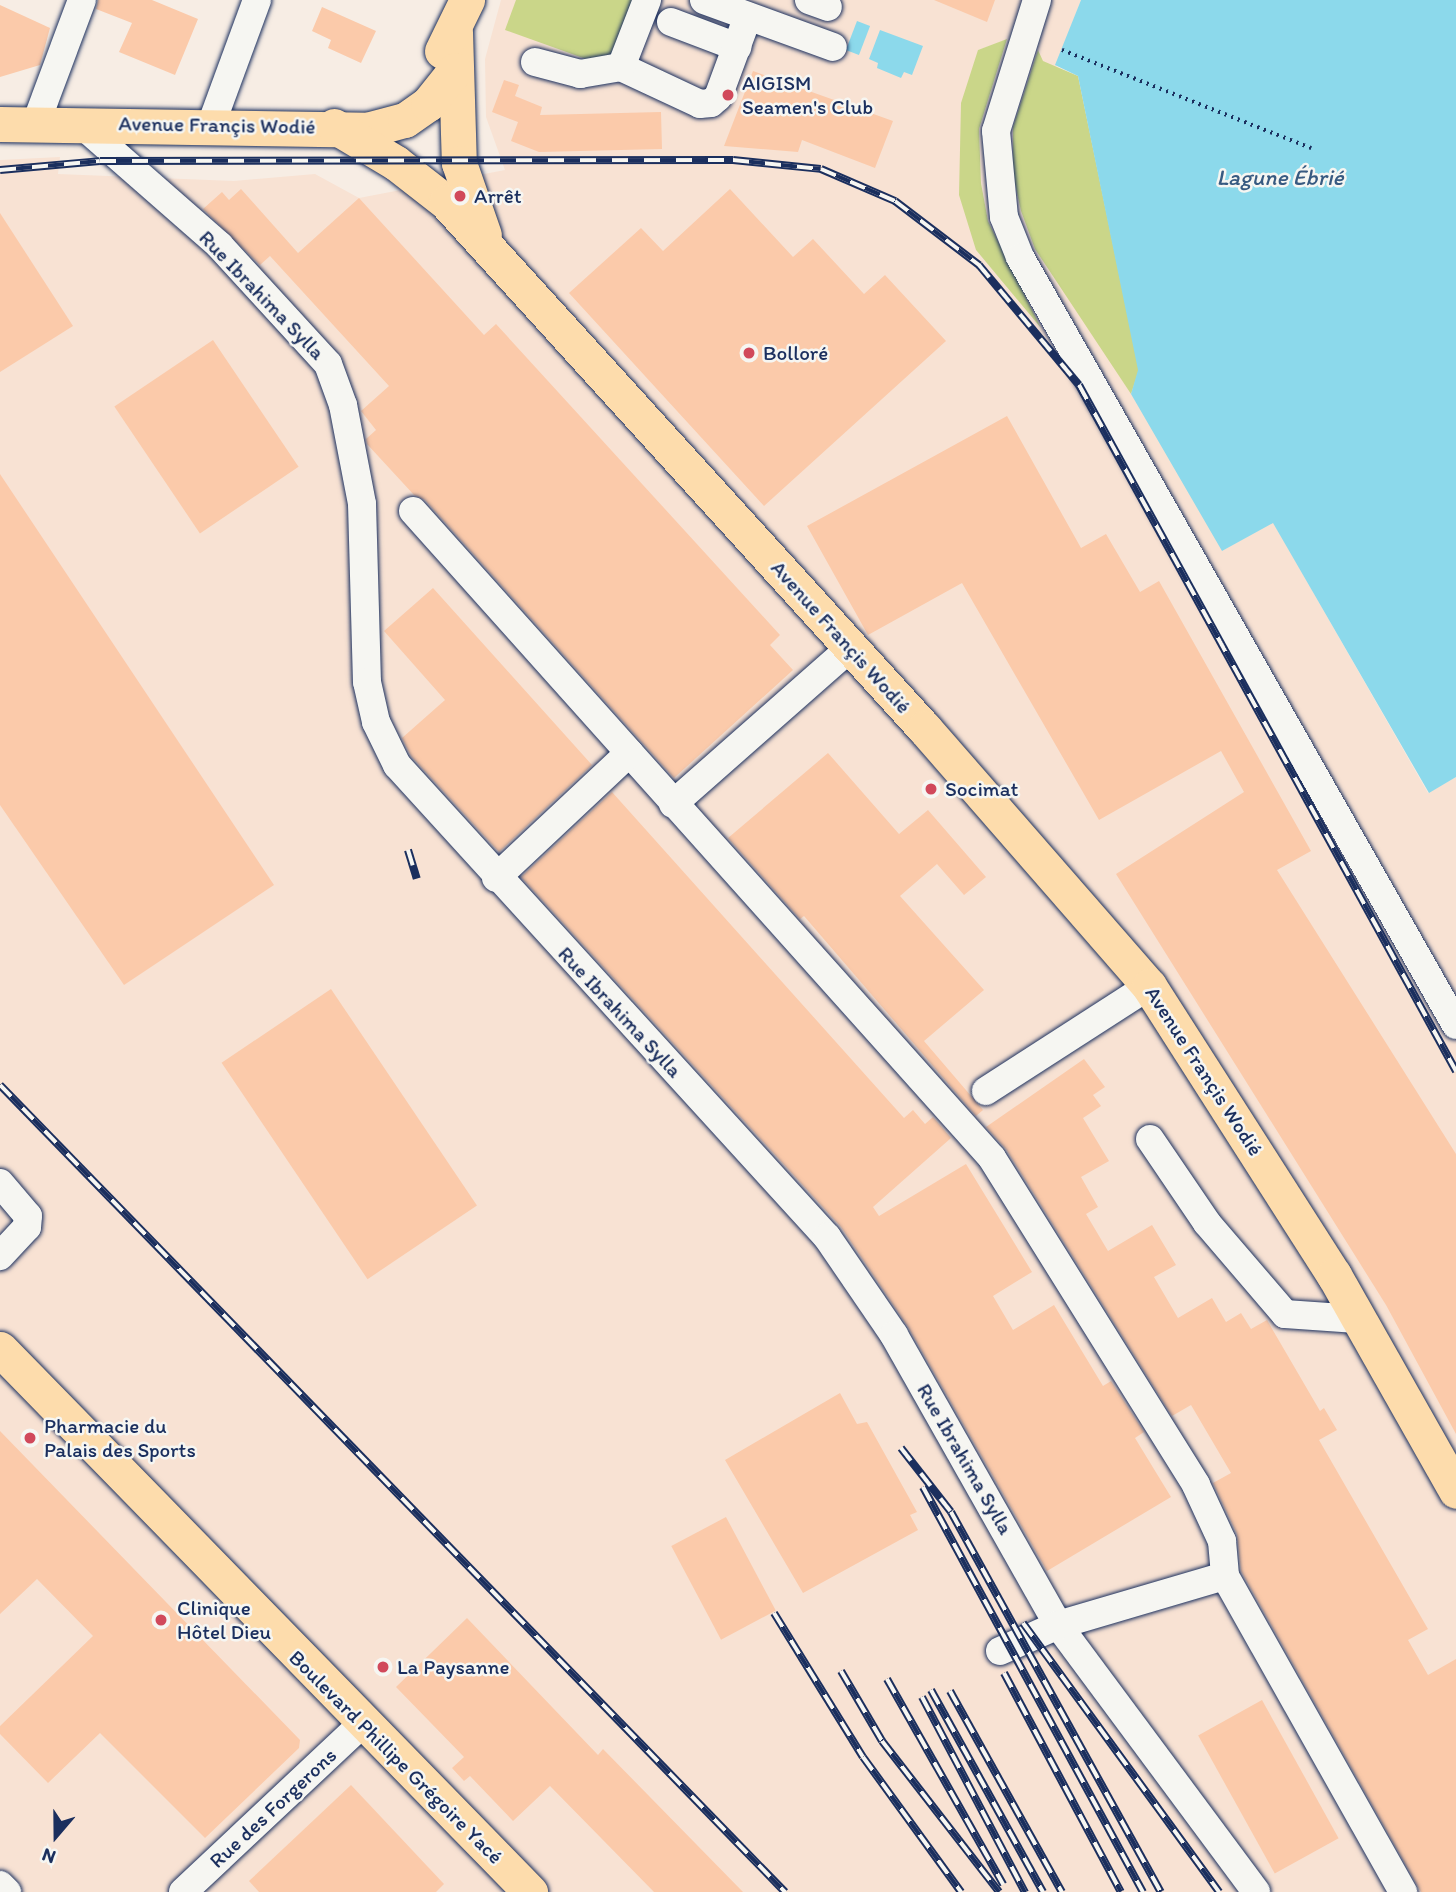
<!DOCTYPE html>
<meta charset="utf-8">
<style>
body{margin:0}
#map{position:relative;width:1456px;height:1892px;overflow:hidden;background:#f7ede4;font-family:Itim,sans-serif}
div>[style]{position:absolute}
.built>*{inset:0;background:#f8e2d3}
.green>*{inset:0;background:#cad689}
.water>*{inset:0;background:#8cd9eb;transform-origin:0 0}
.building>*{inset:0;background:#fbcaaa;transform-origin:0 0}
.path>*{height:3.5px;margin-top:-1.75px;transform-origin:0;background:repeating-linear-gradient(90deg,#1b2f5e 0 2px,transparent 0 7px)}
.roads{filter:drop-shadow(0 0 2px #1b2f5e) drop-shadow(0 0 2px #1b2f5e)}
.minor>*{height:28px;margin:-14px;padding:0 14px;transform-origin:14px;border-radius:14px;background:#f6f6f2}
.major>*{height:35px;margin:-17.5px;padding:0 17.5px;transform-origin:17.5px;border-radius:17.5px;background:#fddcac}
.rail>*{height:8px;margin-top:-4px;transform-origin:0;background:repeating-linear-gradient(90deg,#f6f6f2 0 16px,#1b2f5e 0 32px);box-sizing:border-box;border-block:2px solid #1b2f5e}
.dots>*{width:19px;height:19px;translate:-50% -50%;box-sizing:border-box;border:4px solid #f6f6f2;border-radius:50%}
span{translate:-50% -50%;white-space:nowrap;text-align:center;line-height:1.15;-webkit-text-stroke:5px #f6f6f2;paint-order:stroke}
.poi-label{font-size:21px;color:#1b2f5e}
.left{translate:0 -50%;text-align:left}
.street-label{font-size:21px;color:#1b2f5e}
.water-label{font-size:23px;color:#375a81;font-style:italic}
.north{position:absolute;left:21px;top:1801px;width:70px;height:70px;-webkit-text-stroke:5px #f6f6f2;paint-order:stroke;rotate:200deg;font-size:19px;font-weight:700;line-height:28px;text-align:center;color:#1b2f5e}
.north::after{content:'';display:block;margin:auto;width:24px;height:32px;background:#1b2f5e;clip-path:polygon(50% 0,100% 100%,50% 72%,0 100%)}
</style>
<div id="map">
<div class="built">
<i style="clip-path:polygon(evenodd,501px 0,1081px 0,1056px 65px,1222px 551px,1273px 522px,1428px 793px,1456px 777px,1456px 1892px,0 1892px,0 160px,60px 157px,58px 174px,234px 181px,315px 174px,359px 198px,505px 170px,486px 117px,485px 59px,501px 0,1007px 40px,979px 129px,981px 183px,988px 221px,1038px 324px,976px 250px,978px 50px,1007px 40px)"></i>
</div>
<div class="green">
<i style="clip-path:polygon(516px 0,635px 0,611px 68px,505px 30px)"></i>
<i style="clip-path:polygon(1007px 39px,979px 129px,981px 183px,988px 221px,1041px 328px,976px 250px,959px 195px,961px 103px,978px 50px)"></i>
<i style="clip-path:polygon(1038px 50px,1043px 61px,1078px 76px,1139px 370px,1131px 394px,1035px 249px,1021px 211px,1013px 174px,1013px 127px)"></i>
</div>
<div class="water">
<i style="clip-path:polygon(1081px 0,1456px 0,1456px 777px,1429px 793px,1273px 523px,1222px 551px,1131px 394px,1138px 370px,1078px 76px,1055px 65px)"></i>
<i style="left:857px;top:21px;width:14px;height:31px;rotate:21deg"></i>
<i style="clip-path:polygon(880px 30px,923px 46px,912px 75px,904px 72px,901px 78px,877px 68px,878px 63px,869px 59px)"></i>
</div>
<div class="building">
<i style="clip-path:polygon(98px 0,152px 0,198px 19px,175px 75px,119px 52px,132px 23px,96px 9px)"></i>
<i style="clip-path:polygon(934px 0,995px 0,987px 22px)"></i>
<i style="clip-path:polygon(0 5px,50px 28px,40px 65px,0 77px)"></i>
<i style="clip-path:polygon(322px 7px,376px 31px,361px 63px,328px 48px,331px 40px,312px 31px)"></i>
<i style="clip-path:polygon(753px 71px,893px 121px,875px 168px,802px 140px,798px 152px,724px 146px)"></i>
<i style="clip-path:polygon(504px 80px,519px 85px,515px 96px,542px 107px,540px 115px,661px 112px,662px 149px,539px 152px,511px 141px,518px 122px,492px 112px)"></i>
<i style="clip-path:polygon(241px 189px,298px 253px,359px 198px,484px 335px,496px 324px,780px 635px,770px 645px,793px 670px,674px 778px,425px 500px,414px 495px,367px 444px,366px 439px,376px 430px,361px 411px,389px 386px,270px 256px,260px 265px,203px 209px,222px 192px,229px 200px)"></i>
<i style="clip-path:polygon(730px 189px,793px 257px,813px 239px,864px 294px,885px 275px,946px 341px,764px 506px,569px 293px,641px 228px,663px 251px)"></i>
<i style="clip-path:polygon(0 213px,73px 326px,0 372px)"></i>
<i style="left:213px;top:340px;width:153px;height:119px;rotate:56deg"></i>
<i style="clip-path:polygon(1007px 416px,1081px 548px,1106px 534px,1140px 592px,1159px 581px,1311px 851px,1277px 870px,1456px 1154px,1456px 1434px,1386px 1305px,1116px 874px,1244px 792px,1221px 751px,1099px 820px,962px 583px,868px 635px,807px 526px)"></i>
<i style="clip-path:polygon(0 474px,274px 885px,124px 985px,0 805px)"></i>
<i style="clip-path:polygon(433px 588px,592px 765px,499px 852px,411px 756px,402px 738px,445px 700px,384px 631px)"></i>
<i style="clip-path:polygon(828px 753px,899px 834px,928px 810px,986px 877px,964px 895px,937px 864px,900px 896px,984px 990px,924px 1041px,983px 1110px,976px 1116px,804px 916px,800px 919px,728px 838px)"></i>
<i style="clip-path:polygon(612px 792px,904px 1118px,913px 1110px,925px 1124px,933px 1117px,951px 1138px,873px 1207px,879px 1216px,966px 1164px,1032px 1272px,993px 1296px,1013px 1330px,1054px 1305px,1103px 1386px,1111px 1381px,1144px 1432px,1135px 1438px,1171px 1497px,1047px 1571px,908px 1327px,841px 1227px,521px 877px)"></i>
<i style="left:331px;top:989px;width:261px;height:132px;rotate:56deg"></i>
<i style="clip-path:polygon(1084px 1059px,1105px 1087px,1093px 1095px,1101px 1106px,1083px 1118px,1109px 1161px,1081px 1177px,1098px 1207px,1086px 1214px,1108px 1251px,1152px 1225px,1176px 1265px,1154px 1277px,1178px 1318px,1212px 1298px,1226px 1322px,1241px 1313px,1251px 1329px,1267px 1320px,1320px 1411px,1324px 1408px,1337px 1430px,1319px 1440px,1428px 1629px,1408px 1640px,1428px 1675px,1456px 1659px,1456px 1892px,1421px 1892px,1241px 1571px,1237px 1534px,1213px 1483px,1231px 1473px,1191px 1405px,1172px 1416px,1006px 1149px,986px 1127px)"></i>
<i style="clip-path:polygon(840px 1393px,857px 1424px,867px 1422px,917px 1512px,910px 1515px,918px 1530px,803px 1593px,725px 1460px)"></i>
<i style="clip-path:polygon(0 1431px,300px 1740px,299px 1748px,205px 1838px,100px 1733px,48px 1783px,0 1734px,0 1726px,93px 1636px,37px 1579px,0 1614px)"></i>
<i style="left:726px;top:1517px;width:106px;height:62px;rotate:62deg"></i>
<i style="clip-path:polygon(467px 1618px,598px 1755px,603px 1749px,743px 1892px,654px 1892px,550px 1786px,513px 1821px,470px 1776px,464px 1781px,452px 1768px,464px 1757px,396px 1687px)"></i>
<i style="left:1262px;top:1700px;width:158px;height:73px;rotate:61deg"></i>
<i style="clip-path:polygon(351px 1785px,444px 1884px,436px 1892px,259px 1892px,249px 1881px)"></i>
</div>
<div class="path">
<i style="left:1062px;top:50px;width:268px;rotate:21.5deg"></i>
</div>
<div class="roads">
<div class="minor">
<i style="left:704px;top:0;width:137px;rotate:20deg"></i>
<i style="left:809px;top:0;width:20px;rotate:20deg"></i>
<i style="left:1037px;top:0;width:137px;rotate:107.4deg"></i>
<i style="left:996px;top:131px;width:86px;rotate:84.7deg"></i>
<i style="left:1004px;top:217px;width:43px;rotate:68.2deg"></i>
<i style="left:1020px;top:257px;width:883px;rotate:60.42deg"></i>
<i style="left:671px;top:22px;width:71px;rotate:20.7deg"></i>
<i style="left:535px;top:62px;width:47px;rotate:14.9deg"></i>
<i style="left:580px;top:74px;width:42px;rotate:-9.7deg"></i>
<i style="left:621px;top:67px;width:87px;rotate:25.1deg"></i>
<i style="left:700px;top:104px;width:11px;rotate:-5deg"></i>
<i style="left:711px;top:103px;width:9px;rotate:-41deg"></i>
<i style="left:718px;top:97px;width:86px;rotate:-69.7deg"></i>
<i style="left:621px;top:67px;width:72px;rotate:-68.8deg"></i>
<i style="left:36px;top:123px;width:131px;rotate:-69.5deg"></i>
<i style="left:81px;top:124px;width:184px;rotate:41.2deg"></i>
<i style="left:219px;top:245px;width:161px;rotate:47.5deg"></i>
<i style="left:328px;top:364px;width:44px;rotate:69.9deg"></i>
<i style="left:343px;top:405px;width:101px;rotate:79.1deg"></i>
<i style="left:362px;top:504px;width:178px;rotate:88.4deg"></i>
<i style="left:367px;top:682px;width:41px;rotate:77.3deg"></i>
<i style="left:376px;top:722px;width:48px;rotate:64deg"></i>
<i style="left:397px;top:765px;width:639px;rotate:47.67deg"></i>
<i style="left:827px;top:1237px;width:119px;rotate:55.6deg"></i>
<i style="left:894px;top:1335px;width:333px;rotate:60.5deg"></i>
<i style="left:1058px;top:1625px;width:332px;rotate:53.4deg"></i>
<i style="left:211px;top:125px;width:133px;rotate:-69.8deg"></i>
<i style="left:413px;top:511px;width:868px;rotate:48.17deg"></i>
<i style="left:992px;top:1158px;width:385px;rotate:58deg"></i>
<i style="left:1196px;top:1485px;width:62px;rotate:65.1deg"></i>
<i style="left:1222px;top:1541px;width:35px;rotate:85deg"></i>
<i style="left:1225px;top:1576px;width:363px;rotate:60.6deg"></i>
<i style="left:673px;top:804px;width:236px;rotate:-41.4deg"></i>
<i style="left:496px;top:878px;width:183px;rotate:-43.2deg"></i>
<i style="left:986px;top:1091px;width:194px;rotate:-32.8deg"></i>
<i style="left:1150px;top:1139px;width:102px;rotate:55.8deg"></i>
<i style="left:1207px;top:1223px;width:120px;rotate:49.4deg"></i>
<i style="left:1285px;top:1314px;width:72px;rotate:4deg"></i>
<i style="left:0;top:1183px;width:43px;rotate:49.7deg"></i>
<i style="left:28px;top:1216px;width:11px;rotate:95deg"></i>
<i style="left:27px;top:1227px;width:40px;rotate:133deg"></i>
<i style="left:1000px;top:1651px;width:64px;rotate:-24.1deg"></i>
<i style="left:1058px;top:1625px;width:174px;rotate:-16.4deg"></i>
<i style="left:0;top:1885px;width:10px;rotate:45deg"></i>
<i style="left:183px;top:1892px;width:245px;rotate:-43.2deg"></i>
</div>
<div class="major">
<i style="left:455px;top:32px;width:131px;rotate:88.3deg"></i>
<i style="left:459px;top:163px;width:76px;rotate:70.9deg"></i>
<i style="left:442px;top:51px;width:57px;rotate:-63.9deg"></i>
<i style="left:0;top:124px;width:367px;rotate:0.9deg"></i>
<i style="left:367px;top:130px;width:39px;rotate:-15deg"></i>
<i style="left:405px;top:120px;width:28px;rotate:-35deg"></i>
<i style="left:428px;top:104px;width:43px;rotate:-51.5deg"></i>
<i style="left:334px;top:126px;width:72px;rotate:30.8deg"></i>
<i style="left:396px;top:163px;width:63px;rotate:38deg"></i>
<i style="left:446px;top:202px;width:711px;rotate:47.74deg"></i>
<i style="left:924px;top:728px;width:342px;rotate:48.9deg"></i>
<i style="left:1149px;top:986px;width:343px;rotate:57.4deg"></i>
<i style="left:1334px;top:1275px;width:248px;rotate:60.5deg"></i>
<i style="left:0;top:1349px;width:759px;rotate:45.69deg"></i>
</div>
</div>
<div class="rail">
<i style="left:0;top:170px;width:100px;rotate:-5.1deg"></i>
<i style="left:100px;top:161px;width:633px;rotate:-0.09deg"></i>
<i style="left:733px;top:160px;width:88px;rotate:5.8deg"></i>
<i style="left:821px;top:169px;width:81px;rotate:23.4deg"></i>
<i style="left:895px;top:201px;width:106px;rotate:37.3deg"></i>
<i style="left:979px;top:265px;width:156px;rotate:50.2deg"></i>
<i style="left:1079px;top:385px;width:783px;rotate:61.21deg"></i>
<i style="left:408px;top:850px;width:30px;rotate:73deg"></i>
<i style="left:0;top:1085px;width:1126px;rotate:45.79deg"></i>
<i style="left:901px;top:1448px;width:81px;rotate:52deg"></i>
<i style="left:951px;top:1512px;width:434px;rotate:61.1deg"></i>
<i style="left:923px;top:1487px;width:461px;rotate:61.5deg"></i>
<i style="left:774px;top:1613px;width:169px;rotate:58.3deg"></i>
<i style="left:863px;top:1757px;width:167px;rotate:54deg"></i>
<i style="left:1023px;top:1623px;width:333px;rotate:53.9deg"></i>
<i style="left:841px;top:1671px;width:81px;rotate:59.6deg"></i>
<i style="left:882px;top:1741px;width:191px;rotate:52.2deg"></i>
<i style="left:1004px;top:1673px;width:248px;rotate:61.9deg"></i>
<i style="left:887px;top:1679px;width:236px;rotate:60.5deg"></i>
<i style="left:931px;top:1690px;width:231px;rotate:61deg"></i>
<i style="left:950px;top:1691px;width:230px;rotate:60.9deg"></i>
<i style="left:922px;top:1697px;width:221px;rotate:62.2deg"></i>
</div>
<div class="dots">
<i style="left:728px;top:95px;background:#d1495b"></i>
<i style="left:460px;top:196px;background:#d1495b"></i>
<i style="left:749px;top:353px;background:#d1495b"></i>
<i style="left:931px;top:789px;background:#d1495b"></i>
<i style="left:30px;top:1438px;background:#d1495b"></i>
<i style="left:161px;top:1620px;background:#d1495b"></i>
<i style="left:383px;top:1667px;background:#d1495b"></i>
</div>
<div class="poi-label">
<span class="left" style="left:742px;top:95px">AIGISM<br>Seamen's Club</span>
<span class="left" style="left:474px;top:196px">Arrêt</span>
<span class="left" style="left:763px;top:353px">Bolloré</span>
<span class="left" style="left:945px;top:789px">Socimat</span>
<span class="left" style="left:44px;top:1438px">Pharmacie du<br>Palais des Sports</span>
<span class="left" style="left:177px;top:1620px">Clinique<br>Hôtel Dieu</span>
<span class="left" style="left:397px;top:1667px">La Paysanne</span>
</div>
<div class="street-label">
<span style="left:217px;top:125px;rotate:1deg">Avenue Françis Wodié</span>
<span style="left:262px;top:295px;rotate:46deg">Rue Ibrahima Sylla</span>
<span style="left:841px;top:637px;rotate:48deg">Avenue Françis Wodié</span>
<span style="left:620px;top:1012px;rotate:47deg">Rue Ibrahima Sylla</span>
<span style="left:1204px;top:1071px;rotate:57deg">Avenue Françis Wodié</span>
<span style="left:965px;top:1459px;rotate:60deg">Rue Ibrahima Sylla</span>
<span style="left:396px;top:1757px;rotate:45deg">Boulevard Phillipe Grégoire Yacé</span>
<span style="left:273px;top:1808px;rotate:-43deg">Rue des Forgerons</span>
</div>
<div class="water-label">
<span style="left:1280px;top:177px">Lagune Ébrié</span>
</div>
<div class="north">N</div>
</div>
